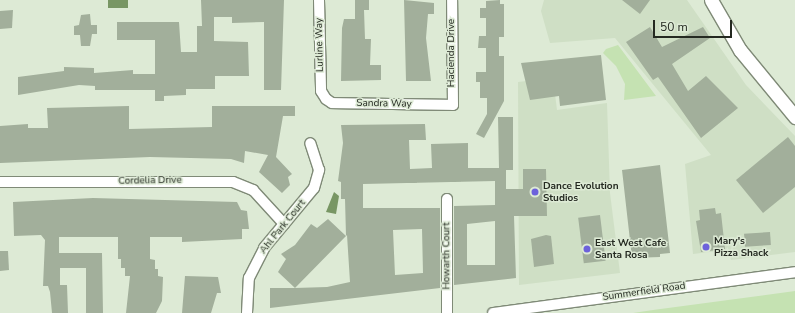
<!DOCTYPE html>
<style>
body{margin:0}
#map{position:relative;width:795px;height:313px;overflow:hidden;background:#ddead5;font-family:"Nunito Sans",sans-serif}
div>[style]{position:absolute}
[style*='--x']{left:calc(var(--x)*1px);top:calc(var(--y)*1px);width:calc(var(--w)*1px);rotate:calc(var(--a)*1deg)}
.built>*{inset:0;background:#cfdfc5}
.green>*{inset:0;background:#c5e2b2}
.water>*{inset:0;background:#789664;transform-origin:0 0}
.building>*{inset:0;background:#a2af9b;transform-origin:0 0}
.roads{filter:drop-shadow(1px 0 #7f8a77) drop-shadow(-1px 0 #7f8a77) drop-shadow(0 1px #7f8a77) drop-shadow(0 -1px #7f8a77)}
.minor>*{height:10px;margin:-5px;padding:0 5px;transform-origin:5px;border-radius:5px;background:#fff}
.major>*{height:13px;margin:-6.5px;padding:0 6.5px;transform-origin:6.5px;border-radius:6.5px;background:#fff}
.dots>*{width:11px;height:11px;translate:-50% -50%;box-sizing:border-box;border:2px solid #ddead5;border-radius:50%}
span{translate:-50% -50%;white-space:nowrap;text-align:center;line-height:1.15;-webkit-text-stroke:3px #ddead5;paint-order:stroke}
.street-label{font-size:10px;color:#242921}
.poi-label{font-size:10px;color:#242921;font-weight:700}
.left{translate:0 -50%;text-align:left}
.scale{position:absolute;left:653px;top:20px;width:79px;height:18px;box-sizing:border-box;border:2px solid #242921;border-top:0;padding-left:5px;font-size:12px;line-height:14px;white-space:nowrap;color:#242921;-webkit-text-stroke:3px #ddead5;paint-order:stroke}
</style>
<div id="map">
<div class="built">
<div style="clip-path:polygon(544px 0,687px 0,746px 85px,795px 136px,795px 252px,731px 260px,727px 250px,693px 254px,685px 164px,711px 155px,615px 38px,550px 43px,541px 11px)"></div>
<div style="clip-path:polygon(553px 78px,557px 110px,607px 103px,610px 193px,620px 273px,519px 285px,518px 82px)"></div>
</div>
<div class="green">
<div style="clip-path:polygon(618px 45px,656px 96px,624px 100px,625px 84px,616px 66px,603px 53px,606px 49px)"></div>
<div style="clip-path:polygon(795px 291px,795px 313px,633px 313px,653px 310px)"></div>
</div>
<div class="water">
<div style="left:108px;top:0;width:20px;height:8px"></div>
<div style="clip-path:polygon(334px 192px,339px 196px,336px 214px,326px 212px)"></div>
</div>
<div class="building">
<div style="clip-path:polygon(201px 0,284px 0,281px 90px,264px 90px,264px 22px,232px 23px,232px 17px,214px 17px,214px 41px,248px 42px,249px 76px,215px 76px,215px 89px,186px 89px,186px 95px,164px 96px,164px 101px,155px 101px,155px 90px,95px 90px,95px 86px,79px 85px,18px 95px,18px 77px,64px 71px,64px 67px,94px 68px,94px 73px,133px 70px,133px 74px,155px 74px,155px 40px,117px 40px,117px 22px,179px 22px,181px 52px,197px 52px,197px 26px,202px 26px)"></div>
<div style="clip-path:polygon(355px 0,369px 0,369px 10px,364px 10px,365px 39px,371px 39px,370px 65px,381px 65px,381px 80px,341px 81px,342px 28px,344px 19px,355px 19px)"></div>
<div style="clip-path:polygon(404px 0,434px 3px,434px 14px,428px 14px,426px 38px,431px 81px,406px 81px)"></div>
<div style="clip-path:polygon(500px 0,500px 4px,504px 4px,504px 37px,499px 37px,499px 56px,504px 56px,504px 101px,484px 138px,476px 134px,487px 114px,487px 98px,480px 98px,480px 82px,476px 82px,476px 72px,486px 72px,486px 48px,478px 48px,479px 36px,486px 36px,486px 18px,480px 18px,480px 8px,486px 8px,486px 1px)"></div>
<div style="clip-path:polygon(622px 0,650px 0,640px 14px)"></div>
<div style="clip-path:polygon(13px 10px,12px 28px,0 29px,0 11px)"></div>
<div style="clip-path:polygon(90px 14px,91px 25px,97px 25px,97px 34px,92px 34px,90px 46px,81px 46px,80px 35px,74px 35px,74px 26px,79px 25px,81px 15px)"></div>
<div style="clip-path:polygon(650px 27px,662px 47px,703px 27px,710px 38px,672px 64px,688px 91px,706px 76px,738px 108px,701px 138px,658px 77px,653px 80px,626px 42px)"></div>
<div style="clip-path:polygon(601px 55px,606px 100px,560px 106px,559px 96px,530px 100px,521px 63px)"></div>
<div style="clip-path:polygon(129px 106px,129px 129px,212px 127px,212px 106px,295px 106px,295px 116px,283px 116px,276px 157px,292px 174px,288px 177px,290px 185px,282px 193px,259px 172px,268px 155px,245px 151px,244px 163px,231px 159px,150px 157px,0 163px,0 126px,28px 124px,28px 128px,48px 128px,47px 108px)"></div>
<div style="clip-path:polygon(evenodd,498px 117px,513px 117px,513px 170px,506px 170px,506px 189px,523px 189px,523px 169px,546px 169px,547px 216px,514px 216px,516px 278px,454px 285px,454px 206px,495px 205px,495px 181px,363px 184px,363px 208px,440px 208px,440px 288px,270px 308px,270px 288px,295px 288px,278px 272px,286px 259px,281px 254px,295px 245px,311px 224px,317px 228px,328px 219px,346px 236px,345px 199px,341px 199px,341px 182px,338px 181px,343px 143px,341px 125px,425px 124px,426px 140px,409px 140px,410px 169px,432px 168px,431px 144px,468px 143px,468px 168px,499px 168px,498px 117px,495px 221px,495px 265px,467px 265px,467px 224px,495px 221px,498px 117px,422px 229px,423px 273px,395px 275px,393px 230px,422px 229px,498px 117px,347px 235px,350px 282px,327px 287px,295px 288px,347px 235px)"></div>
<div style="clip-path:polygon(788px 137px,795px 146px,795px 187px,763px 213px,736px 180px)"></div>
<div style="clip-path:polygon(660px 165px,670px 253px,660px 254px,660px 257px,632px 258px,622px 170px)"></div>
<div style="clip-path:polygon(93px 198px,237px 202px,241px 210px,247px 211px,249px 229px,242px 229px,242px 239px,182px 242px,182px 237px,150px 237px,150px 259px,155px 260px,155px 269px,158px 269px,158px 276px,163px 277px,162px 301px,156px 313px,126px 313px,130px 276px,125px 276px,125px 268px,121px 268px,121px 259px,118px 259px,118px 237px,59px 237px,59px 253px,102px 253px,103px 313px,86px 313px,86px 268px,60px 268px,60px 285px,67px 285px,68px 313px,52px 313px,50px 292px,48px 286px,43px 286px,45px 240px,41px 235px,14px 236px,13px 202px)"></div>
<div style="clip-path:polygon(715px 208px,716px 214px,721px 213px,725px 249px,701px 252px,696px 221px,700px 220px,699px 210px)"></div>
<div style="left:600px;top:215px;width:46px;height:22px;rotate:83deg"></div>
<div style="left:770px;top:232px;width:13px;height:26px;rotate:86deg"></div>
<div style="clip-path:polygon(546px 235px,551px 236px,554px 264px,534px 267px,531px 239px)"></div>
<div style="clip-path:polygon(0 251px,8px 251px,9px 270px,0 271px)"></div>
<div style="clip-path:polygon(185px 276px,218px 277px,221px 293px,217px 293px,211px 313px,182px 313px)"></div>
</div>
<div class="roads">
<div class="minor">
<div style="--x:319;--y:0;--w:91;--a:88.7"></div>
<div style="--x:321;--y:91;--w:9;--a:58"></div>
<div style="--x:326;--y:99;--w:7;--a:34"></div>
<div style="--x:332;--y:103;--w:121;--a:0.9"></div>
<div style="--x:453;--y:105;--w:105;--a:-90.5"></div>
<div style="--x:0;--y:182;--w:233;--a:0"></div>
<div style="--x:233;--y:182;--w:22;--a:22"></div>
<div style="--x:253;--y:190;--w:46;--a:47.6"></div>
<div style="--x:247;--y:313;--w:35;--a:-87"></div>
<div style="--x:249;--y:278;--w:34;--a:-63"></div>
<div style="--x:264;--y:248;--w:78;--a:-50.2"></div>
<div style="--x:314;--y:188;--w:19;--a:-74"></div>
<div style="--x:319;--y:170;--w:28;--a:-108"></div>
<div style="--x:447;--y:313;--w:114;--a:-90"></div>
<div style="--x:493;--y:313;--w:305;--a:-7.7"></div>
</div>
<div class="major">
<div style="--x:711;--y:0;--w:58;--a:59.9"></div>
<div style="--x:740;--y:50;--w:87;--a:50.6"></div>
</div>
</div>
<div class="dots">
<div style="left:535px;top:192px;background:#6d61db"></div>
<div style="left:706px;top:247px;background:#6d61db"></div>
<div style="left:587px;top:249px;background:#6d61db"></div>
</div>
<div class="street-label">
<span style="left:320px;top:45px;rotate:-91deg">Lurline Way</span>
<span style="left:452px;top:53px;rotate:-90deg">Hacienda Drive</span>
<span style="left:384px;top:104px;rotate:1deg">Sandra Way</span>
<span style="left:150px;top:181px;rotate:-1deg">Cordelia Drive</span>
<span style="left:283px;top:227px;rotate:-51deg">Ahl Park Court</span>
<span style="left:447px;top:256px;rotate:-90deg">Howarth Court</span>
<span style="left:644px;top:292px;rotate:-8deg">Summerfield Road</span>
</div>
<div class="poi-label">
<span class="left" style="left:543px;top:192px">Dance Evolution<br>Studios</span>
<span class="left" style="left:714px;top:247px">Mary's<br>Pizza Shack</span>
<span class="left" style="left:595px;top:249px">East West Cafe<br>Santa Rosa</span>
</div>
<div class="scale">50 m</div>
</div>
